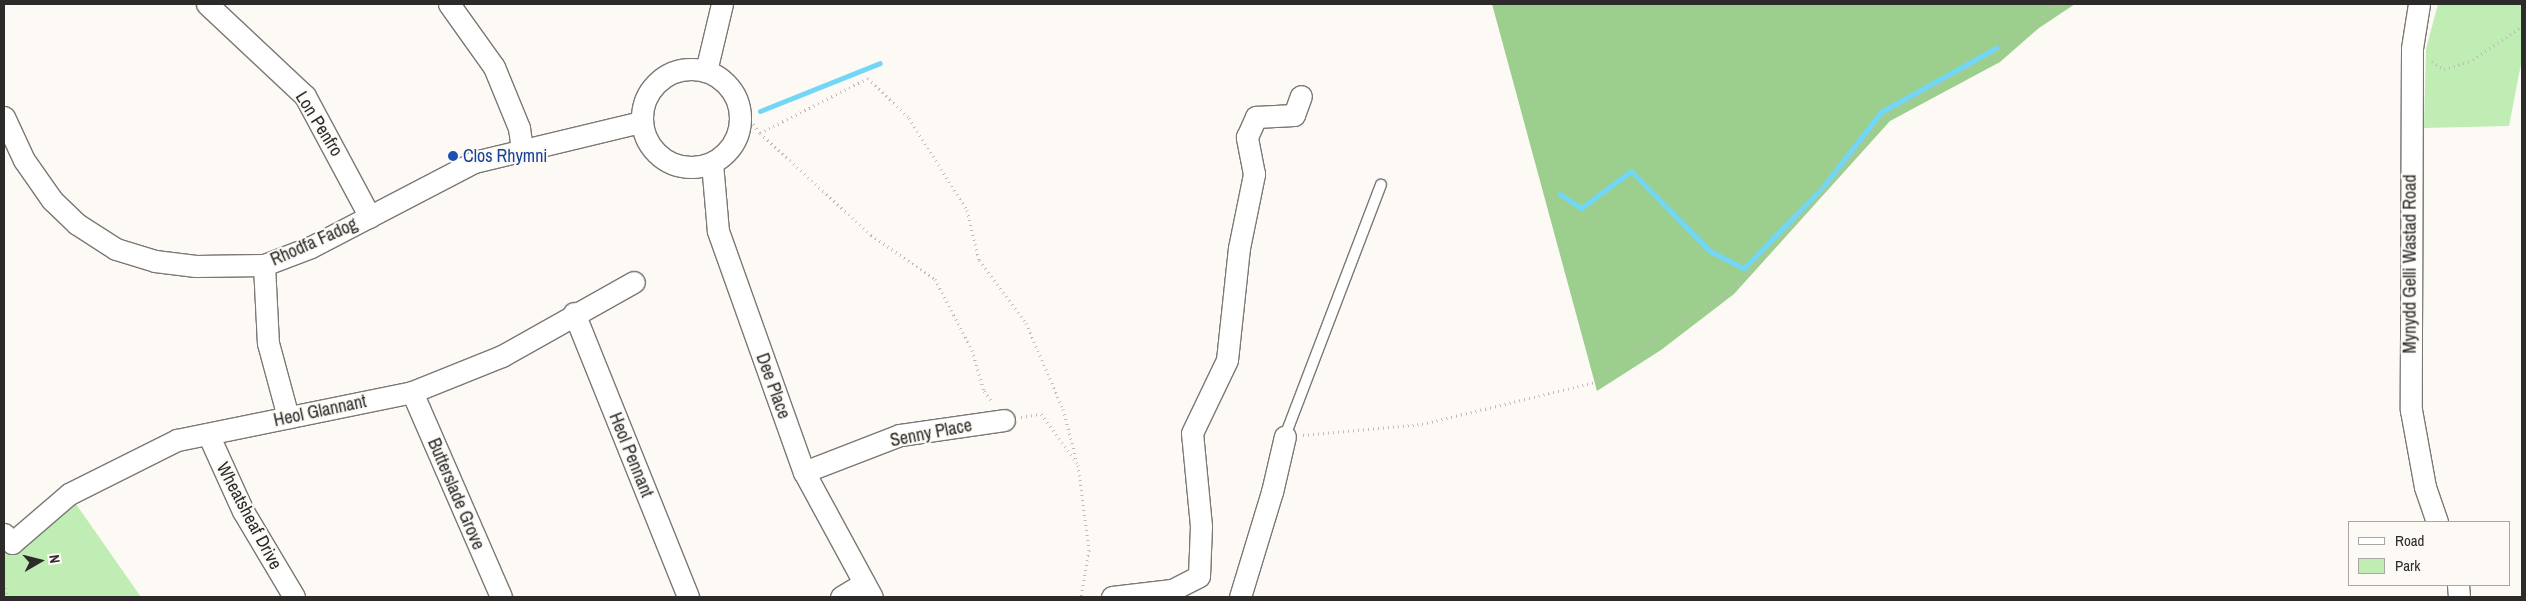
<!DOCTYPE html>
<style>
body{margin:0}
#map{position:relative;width:2526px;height:601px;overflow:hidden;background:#fdfaf6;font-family:"Archivo Narrow",sans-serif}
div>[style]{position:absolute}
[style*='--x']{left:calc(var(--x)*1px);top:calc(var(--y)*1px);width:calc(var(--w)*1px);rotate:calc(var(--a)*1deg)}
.green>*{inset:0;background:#c0edb3}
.forest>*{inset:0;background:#9ccf8d}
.stream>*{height:5px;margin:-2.5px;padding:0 2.5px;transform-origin:2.5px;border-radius:2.5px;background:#72d7f7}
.path>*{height:3px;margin-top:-1.5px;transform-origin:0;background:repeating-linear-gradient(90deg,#bebcb8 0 1px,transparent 0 5px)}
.roads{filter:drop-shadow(1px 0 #7b7875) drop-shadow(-1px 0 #7b7875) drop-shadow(0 1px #7b7875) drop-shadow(0 -1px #7b7875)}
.service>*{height:10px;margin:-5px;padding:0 5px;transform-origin:5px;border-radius:5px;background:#fff}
.minor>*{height:21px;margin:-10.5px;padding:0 10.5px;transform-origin:10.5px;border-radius:10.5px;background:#fff}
.minor>.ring{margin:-10.5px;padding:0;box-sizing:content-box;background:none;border:21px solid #fff;border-radius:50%}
.dots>*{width:14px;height:14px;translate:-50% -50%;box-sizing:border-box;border:2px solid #fdfaf6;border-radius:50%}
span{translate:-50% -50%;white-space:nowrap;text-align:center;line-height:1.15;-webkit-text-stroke:4px #fdfaf6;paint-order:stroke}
.street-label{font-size:18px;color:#2c2b29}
.transit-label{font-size:18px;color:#164399}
.left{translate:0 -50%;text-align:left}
.frame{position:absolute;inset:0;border:5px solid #2c2b29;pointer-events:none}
.legend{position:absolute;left:2348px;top:521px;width:162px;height:65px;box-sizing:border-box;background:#fdfaf6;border:1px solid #a9a7a4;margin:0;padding:6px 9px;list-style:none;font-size:15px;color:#2c2b29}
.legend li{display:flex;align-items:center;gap:10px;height:25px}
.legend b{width:25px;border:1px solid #a9a7a4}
.north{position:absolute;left:15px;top:536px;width:50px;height:50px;-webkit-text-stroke:4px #fdfaf6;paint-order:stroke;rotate:82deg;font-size:14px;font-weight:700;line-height:20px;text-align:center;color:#2c2b29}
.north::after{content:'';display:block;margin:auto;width:18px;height:22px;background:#2c2b29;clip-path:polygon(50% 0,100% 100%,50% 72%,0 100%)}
</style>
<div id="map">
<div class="green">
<div style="clip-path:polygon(2438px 4px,2522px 4px,2522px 59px,2509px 126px,2424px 128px,2426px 49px)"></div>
<div style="clip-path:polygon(69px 494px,141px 597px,4px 597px,4px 534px)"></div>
</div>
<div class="forest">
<div style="clip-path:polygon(1492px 4px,2075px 4px,2039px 28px,2000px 62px,1890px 121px,1734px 294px,1661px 350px,1597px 391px)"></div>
</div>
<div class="stream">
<div style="--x:760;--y:111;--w:129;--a:-21.8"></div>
<div style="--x:1560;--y:194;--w:25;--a:34"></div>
<div style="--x:1581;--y:208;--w:62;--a:-36.5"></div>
<div style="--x:1631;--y:171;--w:112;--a:45.4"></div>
<div style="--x:1710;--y:251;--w:38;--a:27"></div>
<div style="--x:1744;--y:268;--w:112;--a:-45.7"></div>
<div style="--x:1822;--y:188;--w:96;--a:-52.2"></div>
<div style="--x:1881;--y:112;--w:132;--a:-29.1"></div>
</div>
<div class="path">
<div style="--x:2432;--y:61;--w:14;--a:34"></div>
<div style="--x:2444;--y:69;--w:30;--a:-17"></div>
<div style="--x:2473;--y:60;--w:60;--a:-34.8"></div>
<div style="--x:738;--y:104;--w:36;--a:53"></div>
<div style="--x:760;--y:133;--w:151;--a:42.6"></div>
<div style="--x:871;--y:235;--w:78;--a:34.5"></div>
<div style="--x:935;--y:279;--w:80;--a:62.5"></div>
<div style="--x:972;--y:350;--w:43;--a:73.7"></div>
<div style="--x:984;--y:391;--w:14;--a:54"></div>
<div style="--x:760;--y:133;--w:121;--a:-27"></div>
<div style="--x:868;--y:78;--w:57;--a:44.3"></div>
<div style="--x:909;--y:118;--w:109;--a:57.8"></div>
<div style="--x:967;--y:210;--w:51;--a:76.5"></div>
<div style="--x:979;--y:260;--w:79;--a:53.3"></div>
<div style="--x:1026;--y:323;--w:94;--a:66.7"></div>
<div style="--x:1063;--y:409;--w:55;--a:75.2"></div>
<div style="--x:1021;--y:417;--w:20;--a:-9"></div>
<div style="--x:1041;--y:414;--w:63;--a:54"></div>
<div style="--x:1078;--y:465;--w:86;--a:82.6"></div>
<div style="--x:1089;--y:550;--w:48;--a:99.7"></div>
<div style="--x:1303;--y:435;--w:120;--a:-5.3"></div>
<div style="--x:1422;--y:424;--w:178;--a:-13.6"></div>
<div style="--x:1595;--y:382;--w:64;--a:-36.7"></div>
<div style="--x:1646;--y:344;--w:101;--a:-32.4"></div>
<div style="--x:1731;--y:290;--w:138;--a:-47.1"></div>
<div style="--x:1825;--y:189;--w:93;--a:-50.7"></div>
<div style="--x:1884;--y:117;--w:133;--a:-30.2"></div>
<div style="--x:1999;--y:50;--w:77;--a:-36.6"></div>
<div style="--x:4;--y:583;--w:15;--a:74"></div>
</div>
<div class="roads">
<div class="service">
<div style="--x:1285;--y:436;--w:269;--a:-69.1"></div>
</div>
<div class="minor">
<div style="--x:207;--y:4;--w:134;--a:43.2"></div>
<div style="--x:305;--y:96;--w:137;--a:61.8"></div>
<div style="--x:449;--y:4;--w:77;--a:54.5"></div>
<div style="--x:494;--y:67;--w:66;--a:67.7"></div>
<div style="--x:519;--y:128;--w:21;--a:82"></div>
<div style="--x:2419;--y:4;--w:45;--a:99"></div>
<div style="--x:2412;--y:48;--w:362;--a:90.2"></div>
<div style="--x:2411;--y:410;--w:78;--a:79.7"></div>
<div style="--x:2425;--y:487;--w:37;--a:71"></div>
<div class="ring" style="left:642px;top:69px;width:77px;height:77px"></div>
<div style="--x:706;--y:71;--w:69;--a:-76.6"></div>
<div style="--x:4;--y:117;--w:47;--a:65.1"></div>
<div style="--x:24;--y:160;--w:49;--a:55"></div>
<div style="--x:52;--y:200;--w:35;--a:44"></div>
<div style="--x:77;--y:224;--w:46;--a:32.7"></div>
<div style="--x:116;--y:249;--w:41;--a:17.1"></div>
<div style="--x:155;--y:261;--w:41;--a:7"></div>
<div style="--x:196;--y:266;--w:68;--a:-0.8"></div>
<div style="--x:264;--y:265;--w:50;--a:-21"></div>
<div style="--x:311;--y:247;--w:184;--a:-27.5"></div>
<div style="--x:474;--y:162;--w:172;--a:-13.5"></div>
<div style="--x:712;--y:163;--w:68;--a:85"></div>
<div style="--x:718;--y:231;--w:256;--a:70.4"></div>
<div style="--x:804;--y:472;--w:142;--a:61.5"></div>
<div style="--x:264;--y:265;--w:78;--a:87.1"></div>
<div style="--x:268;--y:343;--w:77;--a:74.9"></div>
<div style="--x:574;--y:313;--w:306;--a:68.1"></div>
<div style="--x:412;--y:392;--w:223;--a:66.5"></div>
<div style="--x:208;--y:434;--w:85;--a:65.6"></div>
<div style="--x:243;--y:511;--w:100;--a:59.3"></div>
<div style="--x:804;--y:472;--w:103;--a:-21.1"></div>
<div style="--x:900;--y:435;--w:105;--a:-8.2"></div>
<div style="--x:4;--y:534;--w:12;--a:48"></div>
<div style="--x:12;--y:543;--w:75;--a:-40.7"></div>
<div style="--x:69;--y:494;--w:121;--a:-26.6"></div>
<div style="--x:177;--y:440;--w:240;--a:-11.5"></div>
<div style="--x:412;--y:392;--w:97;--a:-21.8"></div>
<div style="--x:502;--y:356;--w:151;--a:-29.3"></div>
<div style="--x:2458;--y:585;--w:12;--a:85"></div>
<div style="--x:841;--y:597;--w:27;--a:-31"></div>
<div style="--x:1112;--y:597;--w:60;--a:-6.7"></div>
<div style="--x:1172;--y:590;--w:30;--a:-27"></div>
<div style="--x:1199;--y:576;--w:50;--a:-87.7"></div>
<div style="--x:1201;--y:526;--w:93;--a:-95.5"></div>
<div style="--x:1192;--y:433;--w:81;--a:-64.4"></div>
<div style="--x:1227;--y:360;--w:113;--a:-83.9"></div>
<div style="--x:1239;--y:248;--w:76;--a:-78.5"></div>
<div style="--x:1254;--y:174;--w:38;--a:-101"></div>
<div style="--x:1247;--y:137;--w:22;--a:-66"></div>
<div style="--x:1256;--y:117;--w:38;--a:-3"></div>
<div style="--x:1294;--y:115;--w:20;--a:-70"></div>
<div style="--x:1240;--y:597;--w:110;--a:-73.1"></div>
<div style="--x:1272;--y:492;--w:57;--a:-76.9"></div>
</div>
</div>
<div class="dots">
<div style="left:453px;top:156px;background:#1a4fb4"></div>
</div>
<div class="street-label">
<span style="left:319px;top:124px;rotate:58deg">Lon Penfro</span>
<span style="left:314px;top:242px;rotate:-24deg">Rhodfa Fadog</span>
<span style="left:2410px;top:264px;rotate:-90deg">Mynydd Gelli Wastad Road</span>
<span style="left:773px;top:386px;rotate:70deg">Dee Place</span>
<span style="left:320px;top:411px;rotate:-12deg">Heol Glannant</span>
<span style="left:931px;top:433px;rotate:-11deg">Senny Place</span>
<span style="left:631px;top:455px;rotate:68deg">Heol Pennant</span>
<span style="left:456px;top:494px;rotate:67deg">Butterslade Grove</span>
<span style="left:249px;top:516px;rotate:62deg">Wheatsheaf Drive</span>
</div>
<div class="transit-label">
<span class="left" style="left:463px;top:156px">Clos Rhymni</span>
</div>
<div class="frame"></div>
<ul class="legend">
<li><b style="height:6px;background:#fff"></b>Road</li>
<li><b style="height:14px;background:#c0edb3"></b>Park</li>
</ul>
<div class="north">N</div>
</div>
